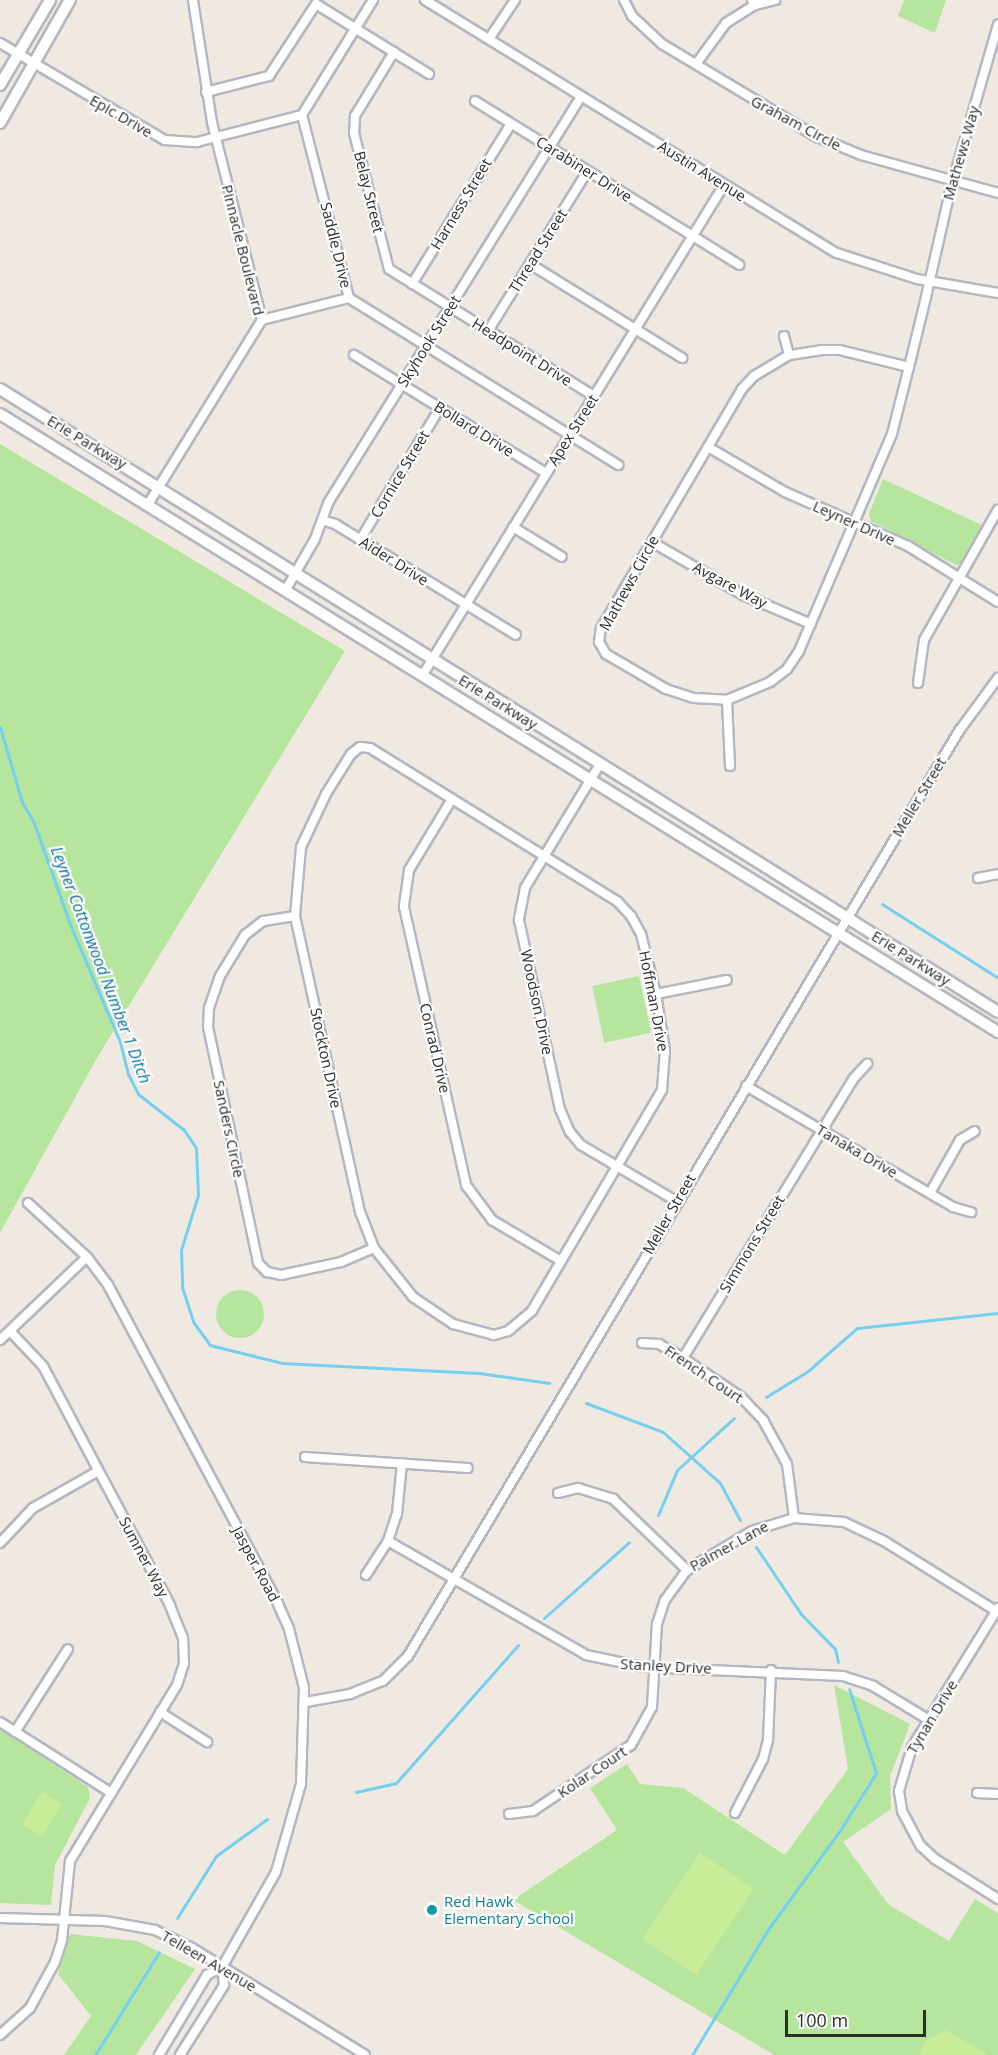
<!DOCTYPE html>
<style>
body{margin:0}
#map{position:relative;width:998px;height:2055px;overflow:hidden;background:#efe9e1;font-family:"Open Sans",sans-serif}
div>[style]{position:absolute}
[style*='--x']{left:calc(var(--x)*1px);top:calc(var(--y)*1px);width:calc(var(--w)*1px);rotate:calc(var(--a)*1deg)}
.green>*{inset:0;background:#b6e59e;transform-origin:0 0}
.round{border-radius:50%}
.pitch>*{inset:0;background:#c9ec9a;transform-origin:0 0}
.stream>*{height:3px;margin:-1.5px;padding:0 1.5px;transform-origin:1.5px;border-radius:1.5px;background:#75cff0}
.roads{filter:drop-shadow(2px 0 #b4b7c1) drop-shadow(-2px 0 #b4b7c1) drop-shadow(0 2px #b4b7c1) drop-shadow(0 -2px #b4b7c1)}
.minor>*{height:8px;margin:-4px;padding:0 4px;transform-origin:4px;border-radius:4px;background:#fff}
.secondary>*{height:10px;margin:-5px;padding:0 5px;transform-origin:5px;border-radius:5px;background:#fff}
.dots>*{width:16px;height:16px;translate:-50% -50%;box-sizing:border-box;border:3px solid #fff;border-radius:50%}
span{translate:-50% -50%;white-space:nowrap;text-align:center;line-height:1.15;-webkit-text-stroke:4.5px #fff;paint-order:stroke}
.street-label{font-size:15px;color:#2e2e2e}
.culture-label{font-size:15px;color:#0d838f}
.left{translate:0 -50%;text-align:left}
.water-label{font-size:16px;color:#0d6fa3;font-style:italic}
.scale{position:absolute;left:785px;top:2010px;width:141px;height:27px;box-sizing:border-box;border:3px solid #2e2e2e;border-top:0;padding-left:8px;font-size:18px;line-height:21px;white-space:nowrap;color:#2e2e2e;-webkit-text-stroke:4px #fff;paint-order:stroke}
</style>
<div id="map">
<div class="green">
<div style="clip-path:polygon(904px 0,946px 0,935px 33px,898px 16px)"></div>
<div style="clip-path:polygon(0 444px,345px 651px,97px 1058px,0 1233px)"></div>
<div style="clip-path:polygon(883px 479px,984px 526px,964px 562px,956px 565px,871px 521px,869px 514px)"></div>
<div style="left:639px;top:976px;width:58px;height:48px;rotate:78deg"></div>
<div class="round" style="left:216px;top:1290px;width:48px;height:48px"></div>
<div style="clip-path:polygon(834px 1685px,910px 1724px,890px 1776px,891px 1809px,843px 1842px,888px 1904px,949px 1941px,975px 1899px,998px 1913px,998px 2055px,774px 2055px,513px 1900px,617px 1830px,590px 1788px,627px 1764px,640px 1784px,683px 1788px,785px 1855px,848px 1769px)"></div>
<div style="clip-path:polygon(0 1729px,88px 1787px,90px 1798px,55px 1865px,51px 1905px,0 1903px)"></div>
<div style="clip-path:polygon(70px 1934px,137px 1941px,195px 1969px,136px 2055px,64px 2055px,91px 2016px,58px 1974px)"></div>
</div>
<div class="pitch">
<div style="left:42px;top:1792px;width:23px;height:38px;rotate:31deg"></div>
<div style="left:700px;top:1853px;width:65px;height:103px;rotate:34deg"></div>
<div style="clip-path:polygon(946px 2030px,985px 2053px,986px 2055px,920px 2055px,925px 2041px)"></div>
</div>
<div class="stream">
<div style="--x:0;--y:727;--w:78;--a:73.7"></div>
<div style="--x:22;--y:802;--w:24;--a:60"></div>
<div style="--x:34;--y:823;--w:110;--a:70.4"></div>
<div style="--x:71;--y:927;--w:125;--a:66.9"></div>
<div style="--x:120;--y:1042;--w:33;--a:76"></div>
<div style="--x:128;--y:1074;--w:22;--a:63"></div>
<div style="--x:138;--y:1094;--w:58;--a:38"></div>
<div style="--x:184;--y:1130;--w:22;--a:56"></div>
<div style="--x:196;--y:1148;--w:47;--a:87.6"></div>
<div style="--x:198;--y:1195;--w:58;--a:107.2"></div>
<div style="--x:181;--y:1250;--w:37;--a:88"></div>
<div style="--x:182;--y:1287;--w:38;--a:72"></div>
<div style="--x:194;--y:1323;--w:27;--a:54"></div>
<div style="--x:210;--y:1345;--w:74;--a:14"></div>
<div style="--x:282;--y:1363;--w:197;--a:2.9"></div>
<div style="--x:479;--y:1373;--w:71;--a:8.1"></div>
<div style="--x:882;--y:904;--w:138;--a:32.5"></div>
<div style="--x:766;--y:1397;--w:49;--a:-31.8"></div>
<div style="--x:808;--y:1371;--w:65;--a:-41.3"></div>
<div style="--x:857;--y:1328;--w:142;--a:-6.1"></div>
<div style="--x:586;--y:1403;--w:82;--a:20.6"></div>
<div style="--x:663;--y:1432;--w:76;--a:41.8"></div>
<div style="--x:720;--y:1483;--w:42;--a:61.6"></div>
<div style="--x:658;--y:1515;--w:49;--a:-67.1"></div>
<div style="--x:677;--y:1470;--w:77;--a:-42.4"></div>
<div style="--x:756;--y:1547;--w:81;--a:56.1"></div>
<div style="--x:801;--y:1614;--w:49;--a:45.8"></div>
<div style="--x:835;--y:1649;--w:13;--a:77"></div>
<div style="--x:544;--y:1618;--w:114;--a:-41.8"></div>
<div style="--x:356;--y:1792;--w:41;--a:-12.7"></div>
<div style="--x:396;--y:1783;--w:184;--a:-48.5"></div>
<div style="--x:177;--y:1918;--w:73;--a:-57.8"></div>
<div style="--x:216;--y:1856;--w:63;--a:-36"></div>
<div style="--x:95;--y:2055;--w:121;--a:-58.1"></div>
<div style="--x:692;--y:2055;--w:149;--a:-58.8"></div>
<div style="--x:769;--y:1928;--w:122;--a:-54"></div>
<div style="--x:841;--y:1829;--w:66;--a:-58"></div>
<div style="--x:876;--y:1773;--w:88;--a:-107.8"></div>
</div>
<div class="roads">
<div class="minor">
<div style="--x:425;--y:0;--w:483;--a:31.6"></div>
<div style="--x:837;--y:253;--w:84;--a:18"></div>
<div style="--x:917;--y:279;--w:82;--a:9.8"></div>
<div style="--x:624;--y:0;--w:18;--a:63"></div>
<div style="--x:632;--y:16;--w:41;--a:43"></div>
<div style="--x:662;--y:44;--w:181;--a:31"></div>
<div style="--x:817;--y:137;--w:48;--a:22.2"></div>
<div style="--x:861;--y:155;--w:142;--a:15.5"></div>
<div style="--x:755;--y:5;--w:21;--a:-14"></div>
<div style="--x:489;--y:39;--w:47;--a:-56.3"></div>
<div style="--x:0;--y:43;--w:191;--a:30.5"></div>
<div style="--x:165;--y:140;--w:32;--a:4"></div>
<div style="--x:197;--y:142;--w:108;--a:-14.4"></div>
<div style="--x:394;--y:52;--w:75;--a:121.4"></div>
<div style="--x:355;--y:116;--w:17;--a:93"></div>
<div style="--x:354;--y:133;--w:140;--a:75.6"></div>
<div style="--x:389;--y:269;--w:241;--a:31.8"></div>
<div style="--x:696;--y:64;--w:51;--a:-53.8"></div>
<div style="--x:726;--y:23;--w:34;--a:-32"></div>
<div style="--x:755;--y:5;--w:6;--a:-121"></div>
<div style="--x:206;--y:92;--w:65;--a:-14.3"></div>
<div style="--x:269;--y:76;--w:86;--a:-56.9"></div>
<div style="--x:316;--y:4;--w:133;--a:31.8"></div>
<div style="--x:475;--y:101;--w:311;--a:31.8"></div>
<div style="--x:302;--y:115;--w:189;--a:75.6"></div>
<div style="--x:349;--y:298;--w:317;--a:31.8"></div>
<div style="--x:302;--y:115;--w:135;--a:-58.3"></div>
<div style="--x:530;--y:264;--w:179;--a:31.7"></div>
<div style="--x:412;--y:284;--w:188;--a:-58.3"></div>
<div style="--x:262;--y:320;--w:90;--a:-14.2"></div>
<div style="--x:488;--y:331;--w:187;--a:-58.1"></div>
<div style="--x:784;--y:336;--w:20;--a:75"></div>
<div style="--x:354;--y:355;--w:225;--a:31.6"></div>
<div style="--x:909;--y:367;--w:72;--a:-166.3"></div>
<div style="--x:839;--y:350;--w:17;--a:180"></div>
<div style="--x:822;--y:350;--w:33;--a:171"></div>
<div style="--x:789;--y:355;--w:41;--a:149"></div>
<div style="--x:754;--y:376;--w:18;--a:133"></div>
<div style="--x:742;--y:389;--w:277;--a:120.5"></div>
<div style="--x:601;--y:628;--w:14;--a:98"></div>
<div style="--x:599;--y:642;--w:14;--a:60"></div>
<div style="--x:606;--y:654;--w:69;--a:30.3"></div>
<div style="--x:666;--y:689;--w:29;--a:18"></div>
<div style="--x:694;--y:698;--w:33;--a:3"></div>
<div style="--x:727;--y:700;--w:47;--a:-22.7"></div>
<div style="--x:770;--y:682;--w:21;--a:-37"></div>
<div style="--x:787;--y:669;--w:22;--a:-56"></div>
<div style="--x:799;--y:651;--w:236;--a:-66.8"></div>
<div style="--x:892;--y:434;--w:69;--a:-75.8"></div>
<div style="--x:909;--y:367;--w:72;--a:-76.3"></div>
<div style="--x:926;--y:297;--w:109;--a:-77.2"></div>
<div style="--x:950;--y:191;--w:173;--a:-73.9"></div>
<div style="--x:708;--y:447;--w:89;--a:30.3"></div>
<div style="--x:785;--y:492;--w:134;--a:23.7"></div>
<div style="--x:908;--y:546;--w:106;--a:31.9"></div>
<div style="--x:147;--y:506;--w:219;--a:-58.3"></div>
<div style="--x:262;--y:320;--w:204;--a:-104.2"></div>
<div style="--x:212;--y:122;--w:123;--a:-98.9"></div>
<div style="--x:322;--y:520;--w:14;--a:17"></div>
<div style="--x:335;--y:524;--w:212;--a:31.5"></div>
<div style="--x:513;--y:527;--w:57;--a:31.5"></div>
<div style="--x:360;--y:540;--w:154;--a:-58.8"></div>
<div style="--x:652;--y:542;--w:105;--a:30.2"></div>
<div style="--x:743;--y:595;--w:74;--a:23.1"></div>
<div style="--x:285;--y:591;--w:60;--a:-60"></div>
<div style="--x:315;--y:539;--w:38;--a:-70"></div>
<div style="--x:328;--y:503;--w:479;--a:-58.1"></div>
<div style="--x:422;--y:676;--w:576;--a:-58.41"></div>
<div style="--x:918;--y:683;--w:43;--a:-82.1"></div>
<div style="--x:924;--y:640;--w:150;--a:-60.4"></div>
<div style="--x:727;--y:700;--w:66;--a:87.4"></div>
<div style="--x:360;--y:747;--w:10;--a:6"></div>
<div style="--x:370;--y:748;--w:291;--a:31.8"></div>
<div style="--x:617;--y:901;--w:21;--a:47"></div>
<div style="--x:631;--y:916;--w:21;--a:61"></div>
<div style="--x:641;--y:934;--w:62;--a:76"></div>
<div style="--x:656;--y:994;--w:57;--a:80.9"></div>
<div style="--x:665;--y:1050;--w:40;--a:94.3"></div>
<div style="--x:662;--y:1090;--w:256;--a:120.5"></div>
<div style="--x:532;--y:1311;--w:31;--a:140"></div>
<div style="--x:508;--y:1331;--w:15;--a:164"></div>
<div style="--x:494;--y:1335;--w:42;--a:-165"></div>
<div style="--x:453;--y:1324;--w:48;--a:-146"></div>
<div style="--x:413;--y:1297;--w:63;--a:-128.5"></div>
<div style="--x:374;--y:1248;--w:39;--a:-111"></div>
<div style="--x:360;--y:1212;--w:303;--a:-102.4"></div>
<div style="--x:295;--y:916;--w:69;--a:-85"></div>
<div style="--x:301;--y:847;--w:59;--a:-64.7"></div>
<div style="--x:326;--y:794;--w:47;--a:-58"></div>
<div style="--x:351;--y:754;--w:11;--a:-38"></div>
<div style="--x:600;--y:764;--w:145;--a:121.2"></div>
<div style="--x:525;--y:888;--w:33;--a:101"></div>
<div style="--x:519;--y:920;--w:193;--a:77.8"></div>
<div style="--x:560;--y:1109;--w:25;--a:67"></div>
<div style="--x:570;--y:1132;--w:17;--a:50"></div>
<div style="--x:581;--y:1145;--w:110;--a:30.5"></div>
<div style="--x:452;--y:799;--w:83;--a:121.2"></div>
<div style="--x:409;--y:870;--w:37;--a:98"></div>
<div style="--x:404;--y:907;--w:285;--a:77.4"></div>
<div style="--x:466;--y:1185;--w:44;--a:53.4"></div>
<div style="--x:492;--y:1220;--w:80;--a:30.7"></div>
<div style="--x:978;--y:878;--w:20;--a:-11"></div>
<div style="--x:295;--y:916;--w:32;--a:171"></div>
<div style="--x:263;--y:921;--w:23;--a:142"></div>
<div style="--x:245;--y:935;--w:48;--a:121.4"></div>
<div style="--x:220;--y:976;--w:34;--a:109"></div>
<div style="--x:209;--y:1008;--w:19;--a:93"></div>
<div style="--x:208;--y:1027;--w:241;--a:78"></div>
<div style="--x:258;--y:1263;--w:13;--a:45"></div>
<div style="--x:267;--y:1272;--w:14;--a:12"></div>
<div style="--x:281;--y:1275;--w:61;--a:-12.2"></div>
<div style="--x:341;--y:1262;--w:36;--a:-23"></div>
<div style="--x:656;--y:994;--w:72;--a:-11.2"></div>
<div style="--x:746;--y:1086;--w:240;--a:30.3"></div>
<div style="--x:953;--y:1207;--w:19;--a:16"></div>
<div style="--x:930;--y:1193;--w:61;--a:-60.5"></div>
<div style="--x:960;--y:1140;--w:17;--a:-31"></div>
<div style="--x:28;--y:1203;--w:80;--a:42.5"></div>
<div style="--x:87;--y:1257;--w:35;--a:53"></div>
<div style="--x:108;--y:1285;--w:361;--a:61.9"></div>
<div style="--x:278;--y:1604;--w:27;--a:66"></div>
<div style="--x:289;--y:1629;--w:61;--a:75.7"></div>
<div style="--x:304;--y:1688;--w:96;--a:91.8"></div>
<div style="--x:301;--y:1784;--w:91;--a:105.9"></div>
<div style="--x:276;--y:1872;--w:109;--a:119.6"></div>
<div style="--x:222;--y:1967;--w:17;--a:152"></div>
<div style="--x:207;--y:1975;--w:93;--a:121"></div>
<div style="--x:0;--y:1340;--w:120;--a:-43.7"></div>
<div style="--x:642;--y:1343;--w:17;--a:3"></div>
<div style="--x:659;--y:1344;--w:28;--a:30"></div>
<div style="--x:683;--y:1358;--w:70;--a:33.9"></div>
<div style="--x:741;--y:1397;--w:32;--a:46"></div>
<div style="--x:763;--y:1420;--w:50;--a:61.4"></div>
<div style="--x:787;--y:1464;--w:54;--a:82.6"></div>
<div style="--x:683;--y:1358;--w:327;--a:-58.6"></div>
<div style="--x:853;--y:1079;--w:21;--a:-47"></div>
<div style="--x:305;--y:1457;--w:163;--a:3.9"></div>
<div style="--x:558;--y:1493;--w:21;--a:-14"></div>
<div style="--x:578;--y:1488;--w:37;--a:17"></div>
<div style="--x:613;--y:1499;--w:103;--a:43.8"></div>
<div style="--x:388;--y:1541;--w:228;--a:29.9"></div>
<div style="--x:586;--y:1655;--w:58;--a:11.9"></div>
<div style="--x:643;--y:1667;--w:200;--a:2.6"></div>
<div style="--x:843;--y:1676;--w:32;--a:18"></div>
<div style="--x:873;--y:1686;--w:66;--a:31.3"></div>
<div style="--x:0;--y:1543;--w:48;--a:-46.7"></div>
<div style="--x:33;--y:1508;--w:75;--a:-29.6"></div>
<div style="--x:366;--y:1575;--w:40;--a:-57.1"></div>
<div style="--x:388;--y:1541;--w:28;--a:-72"></div>
<div style="--x:397;--y:1514;--w:51;--a:-84.4"></div>
<div style="--x:998;--y:1608;--w:163;--a:121.7"></div>
<div style="--x:912;--y:1747;--w:46;--a:106.5"></div>
<div style="--x:899;--y:1791;--w:20;--a:81"></div>
<div style="--x:902;--y:1811;--w:40;--a:62"></div>
<div style="--x:921;--y:1846;--w:19;--a:43"></div>
<div style="--x:935;--y:1859;--w:75;--a:32.4"></div>
<div style="--x:306;--y:1702;--w:45;--a:-10.3"></div>
<div style="--x:350;--y:1694;--w:35;--a:-22"></div>
<div style="--x:383;--y:1681;--w:35;--a:-45"></div>
<div style="--x:408;--y:1656;--w:1077;--a:-59.22"></div>
<div style="--x:959;--y:731;--w:66;--a:-53.7"></div>
<div style="--x:160;--y:1712;--w:56;--a:32.6"></div>
<div style="--x:0;--y:1722;--w:130;--a:32.5"></div>
<div style="--x:15;--y:1732;--w:98;--a:-57.4"></div>
<div style="--x:977;--y:1793;--w:21;--a:3"></div>
<div style="--x:735;--y:1813;--w:61;--a:-62.6"></div>
<div style="--x:763;--y:1759;--w:20;--a:-75"></div>
<div style="--x:768;--y:1740;--w:70;--a:-87.5"></div>
<div style="--x:509;--y:1814;--w:24;--a:-7"></div>
<div style="--x:533;--y:1811;--w:118;--a:-34"></div>
<div style="--x:631;--y:1745;--w:43;--a:-61.1"></div>
<div style="--x:652;--y:1707;--w:83;--a:-86.6"></div>
<div style="--x:657;--y:1624;--w:25;--a:-72"></div>
<div style="--x:665;--y:1600;--w:37;--a:-54"></div>
<div style="--x:687;--y:1570;--w:76;--a:-31"></div>
<div style="--x:752;--y:1531;--w:44;--a:-17.2"></div>
<div style="--x:794;--y:1518;--w:50;--a:4.6"></div>
<div style="--x:844;--y:1522;--w:44;--a:25.4"></div>
<div style="--x:884;--y:1541;--w:132;--a:32"></div>
<div style="--x:0;--y:1918;--w:105;--a:1.6"></div>
<div style="--x:105;--y:1921;--w:51;--a:10.2"></div>
<div style="--x:155;--y:1930;--w:41;--a:25.9"></div>
<div style="--x:192;--y:1948;--w:203;--a:31.7"></div>
<div style="--x:0;--y:2035;--w:40;--a:-42"></div>
<div style="--x:30;--y:2008;--w:52;--a:-61.5"></div>
<div style="--x:55;--y:1962;--w:23;--a:-72"></div>
<div style="--x:62;--y:1940;--w:79;--a:-84.2"></div>
<div style="--x:70;--y:1861;--w:206;--a:-58.7"></div>
<div style="--x:177;--y:1685;--w:22;--a:-72"></div>
<div style="--x:184;--y:1664;--w:26;--a:-92"></div>
<div style="--x:183;--y:1638;--w:35;--a:-112"></div>
<div style="--x:170;--y:1605;--w:271;--a:-118"></div>
<div style="--x:43;--y:1366;--w:48;--a:-133.3"></div>
<div style="--x:180;--y:2055;--w:83;--a:-57.8"></div>
<div style="--x:224;--y:1985;--w:18;--a:-96"></div>
</div>
<div class="secondary">
<div style="--x:0;--y:85;--w:99;--a:-59.5"></div>
<div style="--x:0;--y:123;--w:142;--a:-60.4"></div>
<div style="--x:0;--y:389;--w:1176;--a:31.97"></div>
<div style="--x:0;--y:414;--w:1174;--a:31.77"></div>
</div>
</div>
<div class="dots">
<div style="left:432px;top:1910px;background:#0f9aa8"></div>
</div>
<div class="street-label">
<span style="left:121px;top:116px;rotate:30deg">Epic Drive</span>
<span style="left:796px;top:123px;rotate:28deg">Graham Circle</span>
<span style="left:961px;top:153px;rotate:-74deg">Mathews Way</span>
<span style="left:584px;top:169px;rotate:32deg">Carabiner Drive</span>
<span style="left:702px;top:171px;rotate:32deg">Austin Avenue</span>
<span style="left:369px;top:192px;rotate:76deg">Belay Street</span>
<span style="left:461px;top:204px;rotate:-59deg">Harness Street</span>
<span style="left:336px;top:245px;rotate:76deg">Saddle Drive</span>
<span style="left:243px;top:250px;rotate:76deg">Pinnacle Boulevard</span>
<span style="left:538px;top:251px;rotate:-58deg">Thread Street</span>
<span style="left:429px;top:341px;rotate:-58deg">Skyhook Street</span>
<span style="left:522px;top:352px;rotate:32deg">Headpoint Drive</span>
<span style="left:474px;top:429px;rotate:32deg">Bollard Drive</span>
<span style="left:573px;top:430px;rotate:-58deg">Apex Street</span>
<span style="left:87px;top:442px;rotate:31deg">Erie Parkway</span>
<span style="left:400px;top:474px;rotate:-59deg">Cornice Street</span>
<span style="left:854px;top:523px;rotate:24deg">Leyner Drive</span>
<span style="left:394px;top:561px;rotate:32deg">Aider Drive</span>
<span style="left:629px;top:583px;rotate:-61deg">Mathews Circle</span>
<span style="left:730px;top:585px;rotate:28deg">Avgare Way</span>
<span style="left:498px;top:702px;rotate:32deg">Erie Parkway</span>
<span style="left:919px;top:797px;rotate:-59deg">Meller Street</span>
<span style="left:911px;top:958px;rotate:32deg">Erie Parkway</span>
<span style="left:654px;top:1001px;rotate:79deg">Hoffman Drive</span>
<span style="left:537px;top:1002px;rotate:78deg">Woodson Drive</span>
<span style="left:435px;top:1048px;rotate:77deg">Conrad Drive</span>
<span style="left:326px;top:1058px;rotate:78deg">Stockton Drive</span>
<span style="left:229px;top:1129px;rotate:78deg">Sanders Circle</span>
<span style="left:857px;top:1151px;rotate:30deg">Tanaka Drive</span>
<span style="left:669px;top:1214px;rotate:-60deg">Meller Street</span>
<span style="left:752px;top:1244px;rotate:-59deg">Simmons Street</span>
<span style="left:704px;top:1374px;rotate:34deg">French Court</span>
<span style="left:729px;top:1546px;rotate:-29deg">Palmer Lane</span>
<span style="left:144px;top:1557px;rotate:62deg">Sumner Way</span>
<span style="left:256px;top:1564px;rotate:62deg">Jasper Road</span>
<span style="left:666px;top:1666px;rotate:3deg">Stanley Drive</span>
<span style="left:932px;top:1717px;rotate:-59deg">Tynan Drive</span>
<span style="left:592px;top:1772px;rotate:-34deg">Kolar Court</span>
<span style="left:209px;top:1961px;rotate:30deg">Telleen Avenue</span>
</div>
<div class="culture-label">
<span class="left" style="left:444px;top:1910px">Red Hawk<br>Elementary School</span>
</div>
<div class="water-label">
<span style="left:101px;top:965px;rotate:69deg">Leyner Cottonwood Number 1 Ditch</span>
</div>
<div class="scale">100 m</div>
</div>
